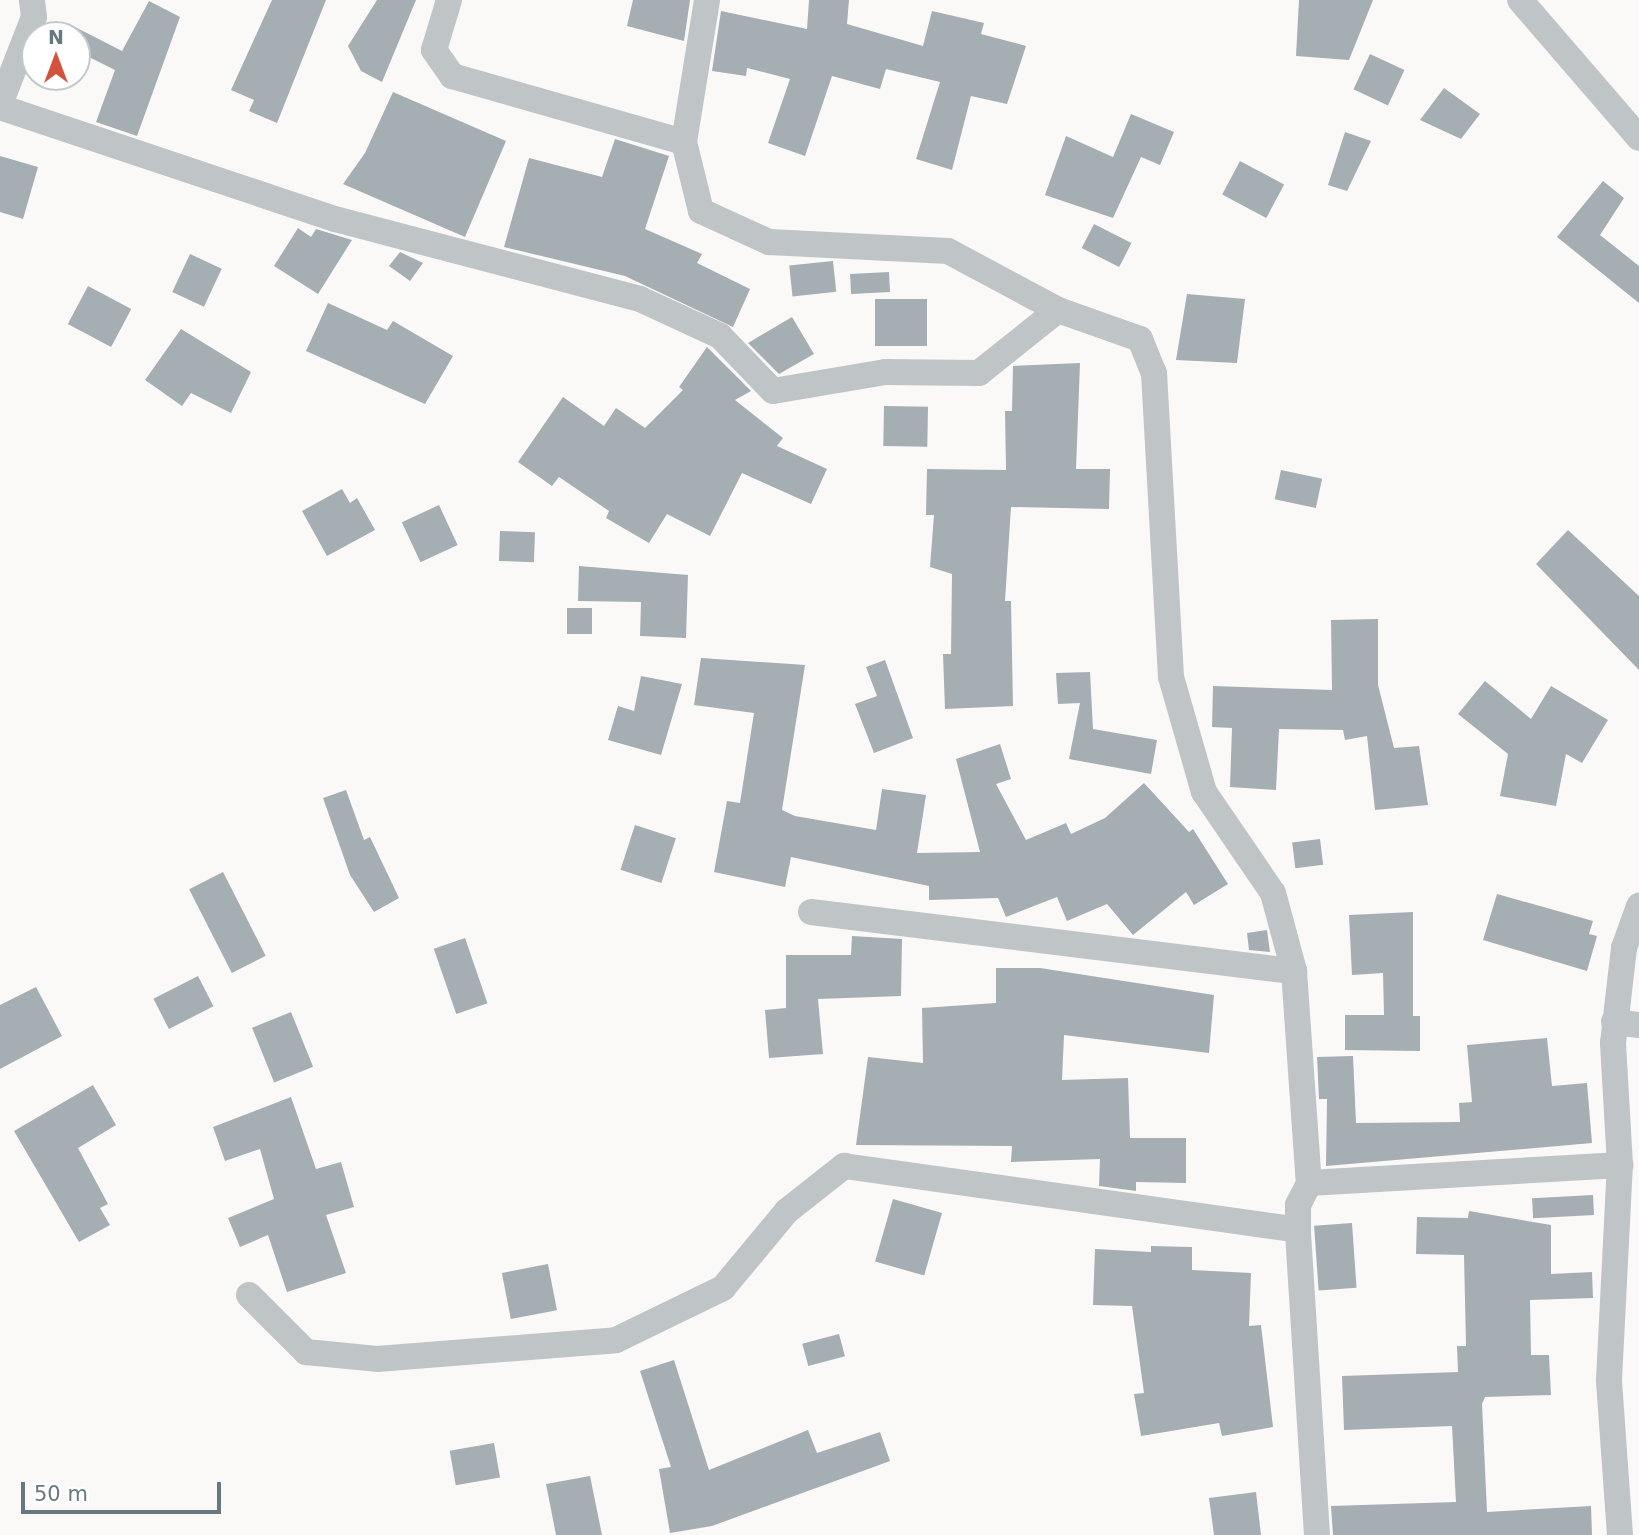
<!DOCTYPE html>
<style>
body{margin:0}
#map{position:relative;width:1639px;height:1535px;overflow:hidden;background:#faf9f8;font-family:"DejaVu Sans",sans-serif}
div>[style]{position:absolute}
[style*='--x']{left:calc(var(--x)*1px);top:calc(var(--y)*1px);width:calc(var(--w)*1px);rotate:calc(var(--a)*1deg)}
.building>*{inset:0;background:#a5aeb2;transform-origin:0 0}
.minor>*{height:26px;margin:-13px;padding:0 13px;transform-origin:13px;border-radius:13px;background:#bfc4c7}
span{translate:-50% -50%;white-space:nowrap;text-align:center;line-height:1.15;-webkit-text-stroke:7px #fff;paint-order:stroke}
.north{position:absolute;left:21px;top:21px;width:70px;height:70px;box-sizing:border-box;background:#fff;border:2px solid #c2c9cc;border-radius:50%;rotate:0deg;font-size:19px;font-weight:700;line-height:28px;text-align:center;color:#677880}
.north::after{content:'';display:block;margin:auto;width:24px;height:32px;background:#d3523e;clip-path:polygon(50% 0,100% 100%,50% 72%,0 100%)}
.scale{position:absolute;left:21px;top:1482px;width:200px;height:32px;box-sizing:border-box;border:4px solid #677880;border-top:0;padding-left:9px;font-size:21px;line-height:24px;white-space:nowrap;color:#677880;-webkit-text-stroke:5px #fff;paint-order:stroke}
</style>
<div id="map">
<div class="building">
<div style="clip-path:polygon(272px 0,326px 0,277px 123px,249px 111px,254px 100px,231px 90px)"></div>
<div style="clip-path:polygon(377px 0,416px 0,382px 82px,361px 71px,348px 46px)"></div>
<div style="clip-path:polygon(633px 0,690px 0,684px 41px,627px 26px)"></div>
<div style="clip-path:polygon(809px 0,849px 0,847px 24px,923px 46px,932px 11px,984px 23px,981px 34px,1026px 46px,1007px 104px,971px 96px,952px 170px,916px 159px,940px 82px,886px 69px,880px 89px,832px 76px,805px 156px,768px 143px,790px 79px,747px 68px,746px 76px,712px 71px,721px 11px,807px 29px)"></div>
<div style="clip-path:polygon(1299px 0,1373px 0,1349px 60px,1296px 56px)"></div>
<div style="clip-path:polygon(149px 1px,180px 17px,137px 136px,96px 122px,115px 70px,77px 51px,77px 28px,122px 51px)"></div>
<div style="left:1370px;top:54px;width:38px;height:39px;rotate:25deg"></div>
<div style="clip-path:polygon(1444px 88px,1480px 114px,1461px 139px,1420px 120px)"></div>
<div style="clip-path:polygon(393px 92px,506px 141px,465px 237px,343px 184px,365px 153px)"></div>
<div style="clip-path:polygon(1131px 114px,1174px 132px,1160px 165px,1141px 157px,1113px 218px,1045px 195px,1066px 136px,1113px 157px)"></div>
<div style="clip-path:polygon(1345px 132px,1371px 141px,1347px 191px,1328px 185px)"></div>
<div style="clip-path:polygon(615px 139px,669px 156px,645px 229px,702px 254px,697px 263px,750px 289px,733px 327px,625px 276px,504px 247px,529px 158px,602px 177px)"></div>
<div style="clip-path:polygon(0 156px,38px 167px,23px 219px,0 212px)"></div>
<div style="left:1240px;top:161px;width:50px;height:38px;rotate:28deg"></div>
<div style="clip-path:polygon(1603px 181px,1624px 198px,1600px 235px,1639px 266px,1639px 303px,1557px 237px)"></div>
<div style="left:1094px;top:224px;width:42px;height:27px;rotate:27deg"></div>
<div style="clip-path:polygon(298px 228px,311px 237px,316px 229px,352px 240px,318px 294px,274px 266px)"></div>
<div style="clip-path:polygon(400px 252px,423px 263px,410px 281px,389px 266px)"></div>
<div style="left:190px;top:254px;width:35px;height:42px;rotate:25deg"></div>
<div style="left:833px;top:261px;width:31px;height:44px;rotate:84deg"></div>
<div style="left:889px;top:272px;width:20px;height:39px;rotate:87deg"></div>
<div style="left:88px;top:286px;width:49px;height:43px;rotate:28deg"></div>
<div style="clip-path:polygon(1187px 294px,1245px 299px,1237px 363px,1176px 360px)"></div>
<div style="left:875px;top:299px;width:52px;height:47px"></div>
<div style="clip-path:polygon(328px 303px,387px 330px,393px 321px,453px 356px,425px 404px,306px 351px)"></div>
<div style="clip-path:polygon(792px 317px,814px 354px,779px 374px,748px 343px)"></div>
<div style="clip-path:polygon(181px 329px,251px 372px,231px 413px,191px 393px,182px 406px,145px 380px)"></div>
<div style="clip-path:polygon(707px 347px,751px 391px,735px 400px,783px 438px,777px 446px,827px 469px,811px 504px,742px 473px,710px 536px,667px 514px,649px 543px,606px 518px,609px 511px,559px 477px,552px 486px,518px 462px,563px 397px,604px 426px,616px 408px,645px 428px,683px 390px,679px 387px)"></div>
<div style="clip-path:polygon(1080px 363px,1076px 469px,1110px 469px,1109px 509px,1011px 507px,1005px 601px,1011px 601px,1013px 706px,945px 709px,943px 654px,951px 654px,952px 574px,930px 567px,934px 515px,926px 515px,927px 469px,1006px 470px,1005px 411px,1012px 411px,1013px 366px)"></div>
<div style="left:884px;top:406px;width:44px;height:40px;rotate:1deg"></div>
<div style="left:1281px;top:470px;width:42px;height:30px;rotate:12deg"></div>
<div style="clip-path:polygon(342px 489px,350px 503px,357px 498px,375px 530px,327px 556px,302px 511px)"></div>
<div style="left:439px;top:505px;width:44px;height:41px;rotate:65deg"></div>
<div style="clip-path:polygon(1568px 530px,1639px 596px,1639px 670px,1536px 564px)"></div>
<div style="left:500px;top:531px;width:35px;height:30px;rotate:2deg"></div>
<div style="clip-path:polygon(579px 566px,688px 575px,686px 638px,640px 636px,641px 602px,578px 601px)"></div>
<div style="left:567px;top:608px;width:25px;height:26px"></div>
<div style="clip-path:polygon(1378px 619px,1378px 685px,1394px 748px,1419px 746px,1428px 805px,1375px 810px,1367px 736px,1345px 740px,1343px 730px,1279px 729px,1276px 790px,1230px 787px,1232px 728px,1212px 727px,1213px 686px,1332px 690px,1331px 620px)"></div>
<div style="clip-path:polygon(701px 658px,805px 665px,782px 810px,795px 816px,876px 830px,882px 789px,926px 795px,917px 853px,980px 852px,956px 759px,1000px 744px,1011px 779px,996px 784px,1026px 840px,1066px 823px,1071px 834px,1105px 818px,1144px 783px,1189px 832px,1193px 829px,1228px 884px,1194px 905px,1186px 892px,1133px 935px,1107px 904px,1067px 921px,1057px 897px,1006px 917px,998px 898px,929px 900px,929px 886px,791px 857px,785px 887px,714px 872px,727px 801px,740px 803px,754px 713px,694px 705px)"></div>
<div style="clip-path:polygon(885px 660px,913px 738px,874px 753px,855px 704px,877px 696px,866px 667px)"></div>
<div style="clip-path:polygon(1090px 672px,1093px 729px,1157px 740px,1151px 774px,1069px 759px,1080px 703px,1058px 704px,1056px 673px)"></div>
<div style="clip-path:polygon(641px 676px,682px 684px,661px 755px,608px 740px,618px 706px,634px 711px)"></div>
<div style="clip-path:polygon(1485px 681px,1531px 719px,1551px 686px,1608px 720px,1582px 763px,1566px 754px,1556px 806px,1500px 796px,1508px 754px,1458px 714px)"></div>
<div style="clip-path:polygon(346px 790px,364px 840px,370px 837px,399px 898px,374px 912px,350px 875px,323px 798px)"></div>
<div style="left:635px;top:825px;width:43px;height:47px;rotate:18deg"></div>
<div style="left:1320px;top:839px;width:26px;height:28px;rotate:83deg"></div>
<div style="left:223px;top:872px;width:94px;height:38px;rotate:63deg"></div>
<div style="clip-path:polygon(1497px 894px,1593px 921px,1589px 934px,1597px 936px,1587px 971px,1483px 940px)"></div>
<div style="clip-path:polygon(1413px 912px,1413px 1016px,1420px 1016px,1420px 1051px,1345px 1050px,1345px 1015px,1384px 1015px,1383px 973px,1352px 975px,1349px 915px)"></div>
<div style="clip-path:polygon(1267px 930px,1270px 952px,1249px 950px,1247px 933px)"></div>
<div style="clip-path:polygon(852px 936px,902px 939px,901px 996px,818px 999px,823px 1054px,769px 1058px,765px 1010px,786px 1008px,786px 955px,851px 955px)"></div>
<div style="left:465px;top:938px;width:69px;height:33px;rotate:71deg"></div>
<div style="clip-path:polygon(996px 968px,1040px 968px,1214px 995px,1209px 1053px,1064px 1035px,1062px 1080px,1128px 1078px,1130px 1138px,1186px 1138px,1186px 1183px,1136px 1182px,1136px 1191px,1099px 1186px,1100px 1159px,1011px 1162px,1012px 1146px,856px 1145px,868px 1057px,923px 1063px,922px 1008px,996px 1003px)"></div>
<div style="left:198px;top:976px;width:34px;height:50px;rotate:63deg"></div>
<div style="clip-path:polygon(36px 987px,62px 1036px,0 1069px,0 1005px)"></div>
<div style="left:291px;top:1012px;width:59px;height:42px;rotate:68deg"></div>
<div style="clip-path:polygon(1547px 1038px,1552px 1086px,1587px 1083px,1592px 1143px,1326px 1166px,1327px 1099px,1319px 1099px,1317px 1057px,1353px 1056px,1356px 1123px,1460px 1122px,1459px 1103px,1472px 1102px,1467px 1045px)"></div>
<div style="clip-path:polygon(93px 1085px,116px 1125px,78px 1148px,108px 1204px,100px 1208px,110px 1225px,79px 1242px,14px 1131px)"></div>
<div style="clip-path:polygon(291px 1097px,316px 1169px,341px 1162px,354px 1207px,326px 1215px,346px 1273px,287px 1292px,268px 1235px,240px 1247px,228px 1218px,274px 1199px,260px 1149px,225px 1161px,213px 1127px)"></div>
<div style="left:1593px;top:1195px;width:20px;height:61px;rotate:87deg"></div>
<div style="left:893px;top:1199px;width:51px;height:65px;rotate:16deg"></div>
<div style="clip-path:polygon(1469px 1211px,1551px 1225px,1551px 1274px,1592px 1272px,1593px 1298px,1530px 1300px,1531px 1355px,1549px 1355px,1551px 1395px,1485px 1397px,1482px 1404px,1487px 1512px,1591px 1506px,1592px 1535px,1333px 1535px,1331px 1506px,1456px 1502px,1452px 1426px,1344px 1430px,1342px 1376px,1458px 1372px,1457px 1346px,1466px 1346px,1464px 1255px,1416px 1254px,1417px 1217px,1468px 1218px)"></div>
<div style="left:1352px;top:1223px;width:65px;height:38px;rotate:86deg"></div>
<div style="clip-path:polygon(1151px 1246px,1192px 1247px,1192px 1270px,1251px 1273px,1249px 1326px,1261px 1325px,1273px 1427px,1222px 1436px,1219px 1423px,1141px 1436px,1134px 1394px,1144px 1393px,1132px 1306px,1093px 1305px,1095px 1249px,1151px 1252px)"></div>
<div style="left:548px;top:1264px;width:47px;height:47px;rotate:79deg"></div>
<div style="left:839px;top:1334px;width:23px;height:38px;rotate:75deg"></div>
<div style="clip-path:polygon(674px 1360px,709px 1470px,808px 1430px,817px 1453px,880px 1432px,890px 1461px,712px 1526px,670px 1533px,659px 1469px,671px 1467px,640px 1371px)"></div>
<div style="left:494px;top:1443px;width:35px;height:45px;rotate:80deg"></div>
<div style="clip-path:polygon(590px 1476px,602px 1535px,556px 1535px,546px 1484px)"></div>
<div style="clip-path:polygon(1256px 1492px,1261px 1535px,1214px 1535px,1209px 1498px)"></div>
</div>
<div class="minor">
<div style="--x:449;--y:0;--w:52;--a:106.7"></div>
<div style="--x:434;--y:50;--w:32;--a:55"></div>
<div style="--x:452;--y:76;--w:241;--a:15.9"></div>
<div style="--x:684;--y:142;--w:71;--a:76.2"></div>
<div style="--x:701;--y:211;--w:75;--a:24.5"></div>
<div style="--x:769;--y:242;--w:179;--a:2.9"></div>
<div style="--x:948;--y:251;--w:125;--a:28.2"></div>
<div style="--x:1058;--y:310;--w:87;--a:19.5"></div>
<div style="--x:1140;--y:339;--w:37;--a:68"></div>
<div style="--x:1154;--y:373;--w:304;--a:86.8"></div>
<div style="--x:1171;--y:677;--w:120;--a:74"></div>
<div style="--x:1204;--y:792;--w:122;--a:55.7"></div>
<div style="--x:1273;--y:893;--w:81;--a:74.9"></div>
<div style="--x:1294;--y:971;--w:213;--a:86"></div>
<div style="--x:1520;--y:0;--w:182;--a:49.2"></div>
<div style="--x:0;--y:104;--w:93;--a:-68.7"></div>
<div style="--x:34;--y:17;--w:17;--a:-97"></div>
<div style="--x:0;--y:107;--w:353;--a:18.5"></div>
<div style="--x:335;--y:219;--w:315;--a:14.7"></div>
<div style="--x:640;--y:299;--w:88;--a:24.8"></div>
<div style="--x:720;--y:336;--w:76;--a:46.1"></div>
<div style="--x:773;--y:391;--w:114;--a:-9.6"></div>
<div style="--x:885;--y:372;--w:94;--a:0.6"></div>
<div style="--x:979;--y:373;--w:101;--a:-38.6"></div>
<div style="--x:684;--y:142;--w:144;--a:-80.8"></div>
<div style="--x:811;--y:912;--w:487;--a:7"></div>
<div style="--x:1614;--y:1022;--w:25;--a:7"></div>
<div style="--x:249;--y:1295;--w:81;--a:45"></div>
<div style="--x:306;--y:1352;--w:71;--a:5.6"></div>
<div style="--x:377;--y:1359;--w:240;--a:-4.5"></div>
<div style="--x:616;--y:1340;--w:119;--a:-25.9"></div>
<div style="--x:723;--y:1288;--w:100;--a:-50.3"></div>
<div style="--x:787;--y:1211;--w:73;--a:-38.3"></div>
<div style="--x:844;--y:1166;--w:458;--a:8"></div>
<div style="--x:1317;--y:1535;--w:306;--a:-93.6"></div>
<div style="--x:1298;--y:1230;--w:25;--a:-90"></div>
<div style="--x:1298;--y:1205;--w:25;--a:-63"></div>
<div style="--x:1309;--y:1183;--w:312;--a:-3.3"></div>
<div style="--x:1620;--y:1535;--w:155;--a:-94.1"></div>
<div style="--x:1609;--y:1380;--w:215;--a:-87.1"></div>
<div style="--x:1620;--y:1165;--w:122;--a:-93.3"></div>
<div style="--x:1613;--y:1043;--w:96;--a:-83.4"></div>
<div style="--x:1624;--y:948;--w:45;--a:-70.3"></div>
</div>
<div class="north">N</div>
<div class="scale">50 m</div>
</div>
